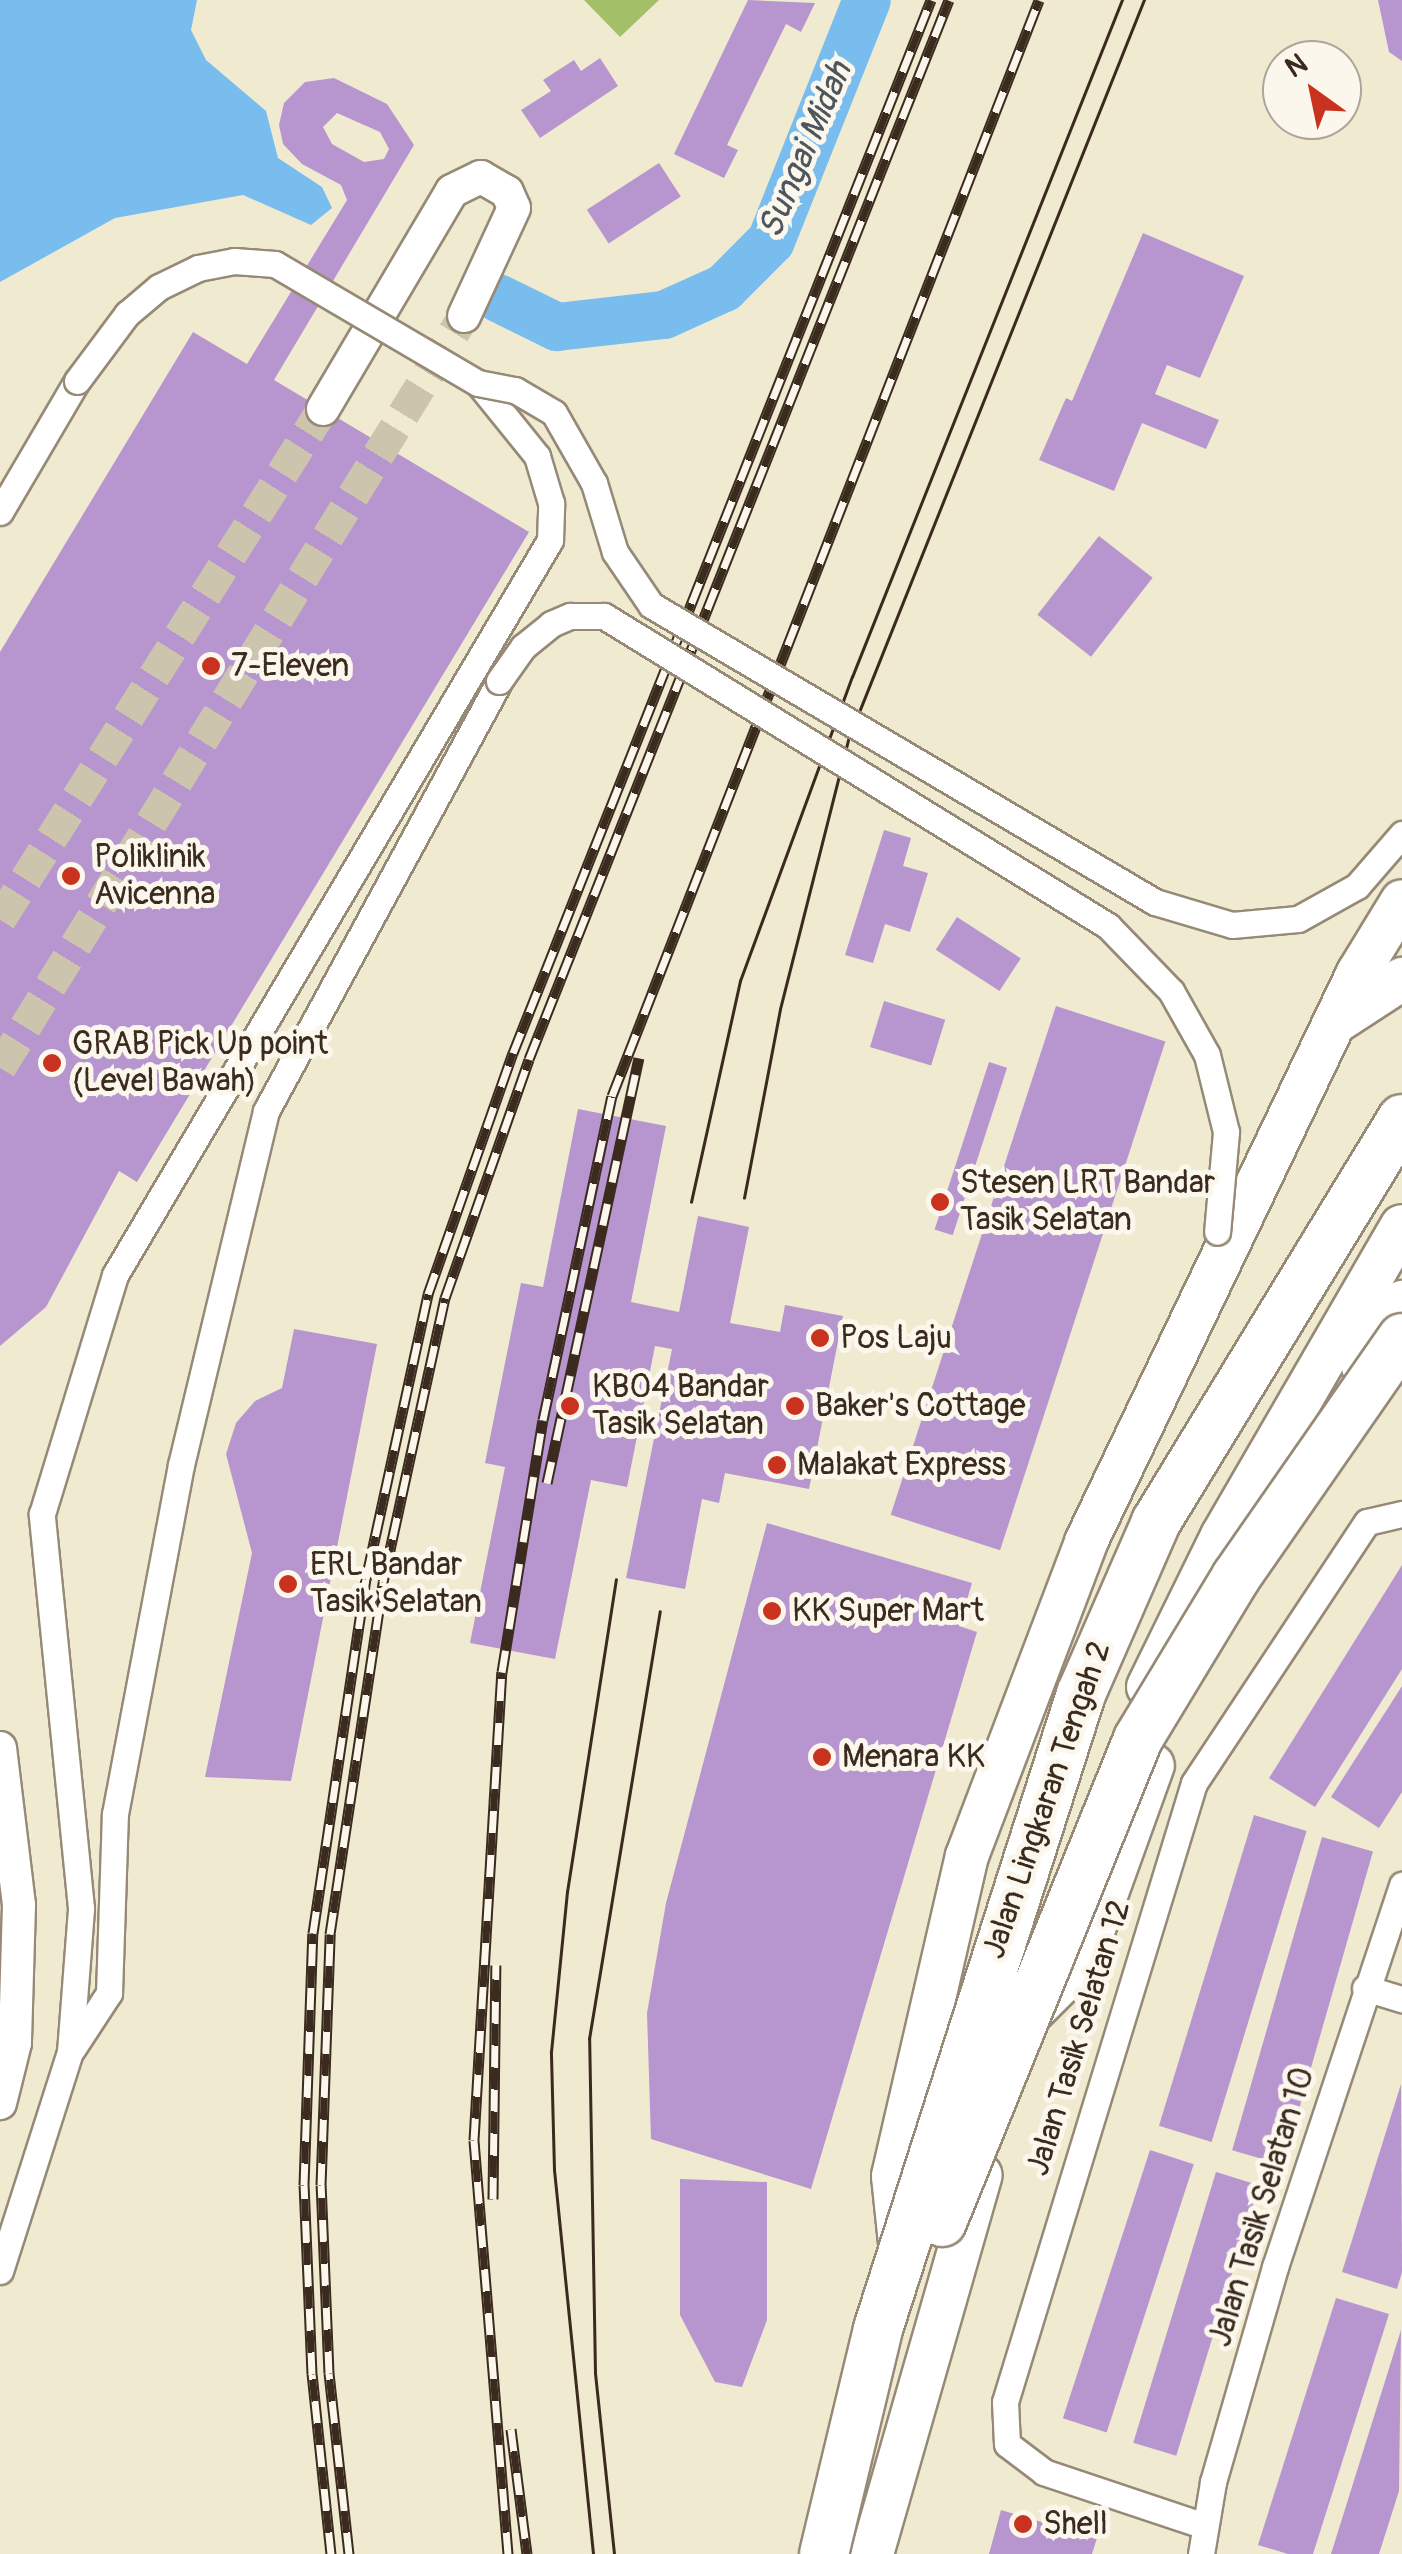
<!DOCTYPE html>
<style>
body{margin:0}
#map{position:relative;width:1402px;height:2554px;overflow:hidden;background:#f0ead0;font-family:Pangolin,sans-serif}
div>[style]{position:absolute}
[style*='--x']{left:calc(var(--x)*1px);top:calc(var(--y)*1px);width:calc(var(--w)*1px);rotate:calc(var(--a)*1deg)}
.green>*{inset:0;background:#a3bf67}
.water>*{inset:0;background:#79bdef}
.river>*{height:48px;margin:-24px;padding:0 24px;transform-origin:24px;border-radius:24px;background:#79bdef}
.building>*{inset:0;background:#b796cf;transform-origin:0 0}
.tertiary-tunnel>*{height:32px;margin-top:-16px;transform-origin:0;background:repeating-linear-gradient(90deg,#ccc4ac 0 32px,transparent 0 48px)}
.roads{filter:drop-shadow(2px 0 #968a77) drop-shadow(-2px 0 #968a77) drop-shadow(0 2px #968a77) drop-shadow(0 -2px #968a77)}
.minor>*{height:25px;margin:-12.5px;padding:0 12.5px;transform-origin:12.5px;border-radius:12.5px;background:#fff}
.tertiary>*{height:32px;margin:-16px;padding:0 16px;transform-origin:16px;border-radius:16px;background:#fff}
.trunk>*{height:42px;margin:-21px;padding:0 21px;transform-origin:21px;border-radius:21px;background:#fff}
.tram>*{height:2.5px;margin:-1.25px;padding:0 1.25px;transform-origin:1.25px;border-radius:1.25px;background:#3b2a1e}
.rail>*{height:11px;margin-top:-5.5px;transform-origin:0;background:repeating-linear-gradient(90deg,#fbf7ec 0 22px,#3b2a1e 0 44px);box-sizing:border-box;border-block:2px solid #3b2a1e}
.bridges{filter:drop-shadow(2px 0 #968a77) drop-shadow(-2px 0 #968a77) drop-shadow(0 2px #968a77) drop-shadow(0 -2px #968a77)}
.minor-bridge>*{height:25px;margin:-12.5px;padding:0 12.5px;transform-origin:12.5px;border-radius:12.5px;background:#fff}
.motorway-bridge>*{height:48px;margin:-24px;padding:0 24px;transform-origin:24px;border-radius:24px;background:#fff}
.dots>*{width:28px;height:28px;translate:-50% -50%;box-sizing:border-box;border:5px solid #fbf7ec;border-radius:50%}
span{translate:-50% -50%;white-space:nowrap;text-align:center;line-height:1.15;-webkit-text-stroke:10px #fbf7ec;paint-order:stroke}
.poi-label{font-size:32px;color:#3b2a1e}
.left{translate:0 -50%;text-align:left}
.street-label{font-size:32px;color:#3b2a1e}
.water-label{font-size:35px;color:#4e565d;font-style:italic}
.north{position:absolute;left:1262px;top:40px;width:100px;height:100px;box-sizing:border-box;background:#fbf7ec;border:2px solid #aea59a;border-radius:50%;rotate:327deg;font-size:28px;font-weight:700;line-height:40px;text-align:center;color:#3b2a1e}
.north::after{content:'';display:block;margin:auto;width:35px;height:45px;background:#c8321e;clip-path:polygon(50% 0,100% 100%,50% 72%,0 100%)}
</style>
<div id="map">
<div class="green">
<div style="clip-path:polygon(584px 0,659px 0,620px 37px)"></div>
</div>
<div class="water">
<div style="clip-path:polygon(0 0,197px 0,191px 30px,206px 60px,266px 111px,278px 158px,322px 187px,332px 208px,311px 225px,243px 195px,115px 218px,0 282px)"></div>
</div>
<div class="river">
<div style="--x:498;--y:298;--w:66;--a:26.2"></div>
<div style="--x:557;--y:327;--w:108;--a:-6.4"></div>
<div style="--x:664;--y:315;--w:66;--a:-24.2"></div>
<div style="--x:724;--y:288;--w:66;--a:-45"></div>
<div style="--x:771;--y:241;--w:259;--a:-68.3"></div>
</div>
<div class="building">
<div style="clip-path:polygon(748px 0,815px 3px,801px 32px,786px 24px,727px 145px,738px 150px,724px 178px,674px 154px)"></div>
<div style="clip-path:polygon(1378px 0,1402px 0,1402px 61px,1389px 52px)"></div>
<div style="clip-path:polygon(600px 58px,618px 86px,540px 138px,521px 110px,551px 91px,543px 80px,574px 60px,581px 71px)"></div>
<div style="clip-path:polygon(evenodd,334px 78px,387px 104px,414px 145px,274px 380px,529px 532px,137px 1182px,119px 1171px,46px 1307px,0 1346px,0 652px,193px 332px,247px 364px,347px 200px,341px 185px,302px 164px,283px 144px,279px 125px,284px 103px,305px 82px,334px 78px,337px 113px,380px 132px,389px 149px,384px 159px,364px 162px,332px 144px,323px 127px,337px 113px)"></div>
<div style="left:659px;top:163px;width:40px;height:86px;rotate:57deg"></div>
<div style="clip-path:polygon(1143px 233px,1244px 276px,1200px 378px,1167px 365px,1155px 394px,1219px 420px,1206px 449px,1142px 423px,1114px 491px,1039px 460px,1066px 398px,1072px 401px)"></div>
<div style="left:1099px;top:536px;width:68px;height:100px;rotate:38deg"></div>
<div style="clip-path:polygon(884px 830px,911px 838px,903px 866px,928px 873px,910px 932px,885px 924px,873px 963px,845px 955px)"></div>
<div style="left:957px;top:917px;width:76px;height:39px;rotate:33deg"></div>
<div style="left:884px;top:1001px;width:64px;height:48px;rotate:17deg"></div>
<div style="left:1056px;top:1006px;width:115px;height:535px;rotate:18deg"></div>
<div style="left:989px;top:1062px;width:19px;height:176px;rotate:18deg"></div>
<div style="clip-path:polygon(578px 1109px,666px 1126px,631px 1302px,679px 1312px,698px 1216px,749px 1227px,730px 1323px,780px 1332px,785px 1305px,843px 1316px,809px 1489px,725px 1473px,719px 1503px,702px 1499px,685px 1589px,626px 1578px,672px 1349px,655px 1346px,627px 1487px,591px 1480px,555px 1659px,470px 1643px,505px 1467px,485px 1463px,521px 1283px,543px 1287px)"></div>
<div style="clip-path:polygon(294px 1329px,377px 1344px,291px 1781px,205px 1777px,252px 1553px,226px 1454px,236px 1423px,255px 1401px,282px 1388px)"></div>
<div style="clip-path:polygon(767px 1523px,972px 1583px,959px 1626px,977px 1632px,811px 2189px,651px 2139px,647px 2013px,666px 1903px)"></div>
<div style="clip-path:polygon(1402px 1565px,1402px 1669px,1315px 1807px,1269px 1778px)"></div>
<div style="clip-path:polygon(1402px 1686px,1402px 1792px,1379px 1828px,1331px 1797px)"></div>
<div style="left:1254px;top:1815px;width:55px;height:325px;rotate:17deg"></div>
<div style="left:1322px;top:1837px;width:53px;height:326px;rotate:16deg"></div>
<div style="clip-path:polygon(1401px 2084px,1402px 2272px,1397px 2289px,1342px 2272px)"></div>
<div style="left:1150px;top:2150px;width:46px;height:282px;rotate:18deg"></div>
<div style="left:1216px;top:2172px;width:45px;height:283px;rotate:17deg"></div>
<div style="clip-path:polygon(680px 2179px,767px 2182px,767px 2320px,742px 2387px,715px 2382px,680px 2315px)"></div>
<div style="clip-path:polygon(1336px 2298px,1389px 2314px,1313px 2554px,1288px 2554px,1258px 2545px)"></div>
<div style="clip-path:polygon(1401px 2330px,1399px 2491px,1379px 2554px,1331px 2554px)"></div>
<div style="clip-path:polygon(1001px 2510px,1097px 2538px,1092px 2554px,989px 2554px)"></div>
</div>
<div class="tertiary-tunnel">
<div style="--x:0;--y:920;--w:605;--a:-57.7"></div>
<div style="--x:0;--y:1068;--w:884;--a:-58.32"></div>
</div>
<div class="roads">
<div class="minor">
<div style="--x:0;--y:512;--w:152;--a:-59.6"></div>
<div style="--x:1365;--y:1988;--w:39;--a:17"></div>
<div style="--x:73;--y:2048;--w:66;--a:-56.8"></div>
<div style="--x:109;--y:1993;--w:179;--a:-88.1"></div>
<div style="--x:115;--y:1814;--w:355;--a:-79.3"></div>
<div style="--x:181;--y:1465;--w:364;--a:-76.5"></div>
<div style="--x:266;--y:1111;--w:489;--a:-61.5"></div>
<div style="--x:0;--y:2271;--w:230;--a:-72.3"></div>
<div style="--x:70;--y:2052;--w:144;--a:-85.6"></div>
<div style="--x:81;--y:1908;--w:396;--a:-95.7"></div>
<div style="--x:42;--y:1514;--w:250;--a:-73"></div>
<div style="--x:115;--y:1275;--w:854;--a:-59.38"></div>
<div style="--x:550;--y:540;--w:37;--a:-88"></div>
<div style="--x:551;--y:503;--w:49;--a:-106.6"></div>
<div style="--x:537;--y:456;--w:94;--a:-128.9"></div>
<div style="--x:1205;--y:2526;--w:170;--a:-161.5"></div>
<div style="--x:1044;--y:2472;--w:46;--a:-142.9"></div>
<div style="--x:1007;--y:2444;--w:42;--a:-92.7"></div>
<div style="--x:1005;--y:2402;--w:647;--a:-73.02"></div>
<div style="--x:1194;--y:1783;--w:313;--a:-56.5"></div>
<div style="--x:1367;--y:1522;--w:36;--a:-13"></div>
<div style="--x:1201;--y:2554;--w:73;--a:-80.5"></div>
<div style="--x:1213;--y:2482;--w:224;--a:-73.9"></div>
<div style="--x:1275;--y:2267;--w:403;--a:-71.6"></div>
</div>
<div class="tertiary">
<div style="--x:323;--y:409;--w:253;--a:-59.4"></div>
<div style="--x:452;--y:191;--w:32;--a:-26"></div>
<div style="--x:481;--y:177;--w:30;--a:30"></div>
<div style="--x:507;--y:192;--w:17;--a:66"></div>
<div style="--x:514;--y:208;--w:119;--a:114.8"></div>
<div style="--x:0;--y:1748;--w:158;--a:83.1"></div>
<div style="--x:19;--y:1905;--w:138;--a:91.7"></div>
<div style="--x:15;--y:2043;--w:62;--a:104"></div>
</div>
<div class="trunk">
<div style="--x:1336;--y:1022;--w:79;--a:-33.1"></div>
<div style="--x:1363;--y:1367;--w:76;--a:-59"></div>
<div style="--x:1148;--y:1687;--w:168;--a:-63.9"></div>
<div style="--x:1222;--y:1536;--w:358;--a:-59.9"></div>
<div style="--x:1032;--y:2012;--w:71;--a:-45"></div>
<div style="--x:1082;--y:1962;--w:209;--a:-70.2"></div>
<div style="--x:900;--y:2243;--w:67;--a:-96"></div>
<div style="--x:893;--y:2176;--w:328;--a:-77"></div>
<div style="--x:967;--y:1856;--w:336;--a:-69.2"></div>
<div style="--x:1086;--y:1542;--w:631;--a:-64.45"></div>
<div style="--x:1358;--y:973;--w:84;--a:-58.6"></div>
<div style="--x:872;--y:2554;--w:394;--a:-74"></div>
</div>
</div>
<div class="tram">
<div style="--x:744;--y:1198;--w:192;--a:-79.2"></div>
<div style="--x:780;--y:1009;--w:281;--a:-75.8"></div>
<div style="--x:849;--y:737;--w:794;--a:-68.19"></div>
<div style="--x:691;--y:1202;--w:226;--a:-77.5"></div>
<div style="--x:740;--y:981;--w:324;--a:-69.8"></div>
<div style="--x:852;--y:677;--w:729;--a:-68.26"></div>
<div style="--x:593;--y:2554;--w:386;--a:-95.8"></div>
<div style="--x:554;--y:2170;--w:118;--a:-91.5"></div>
<div style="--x:551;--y:2052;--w:161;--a:-84.3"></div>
<div style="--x:567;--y:1892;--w:316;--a:-81.1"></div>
<div style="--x:614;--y:2554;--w:182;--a:-96"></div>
<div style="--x:595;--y:2373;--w:334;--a:-91"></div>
<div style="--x:589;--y:2039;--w:433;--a:-80.6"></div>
</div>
<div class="rail">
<div style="--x:547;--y:1483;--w:435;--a:-77.8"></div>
<div style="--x:493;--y:2199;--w:234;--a:-89.3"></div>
<div style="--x:511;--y:2429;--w:126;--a:82.7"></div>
<div style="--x:331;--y:2554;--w:181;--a:-96"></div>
<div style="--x:312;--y:2374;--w:189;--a:-92.4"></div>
<div style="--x:304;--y:2185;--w:252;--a:-88"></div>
<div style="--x:313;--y:1933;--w:358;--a:-81.5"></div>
<div style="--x:366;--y:1579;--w:292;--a:-77.7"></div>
<div style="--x:428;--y:1294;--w:256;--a:-70.6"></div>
<div style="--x:513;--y:1053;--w:1133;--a:-68.35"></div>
<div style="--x:349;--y:2554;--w:182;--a:-96.3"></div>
<div style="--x:329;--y:2373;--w:188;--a:-92.4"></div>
<div style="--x:321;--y:2185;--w:251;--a:-87.9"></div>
<div style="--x:330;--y:1934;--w:356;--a:-81.4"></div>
<div style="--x:383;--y:1582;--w:291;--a:-77.7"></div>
<div style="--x:445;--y:1298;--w:253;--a:-70.6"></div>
<div style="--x:529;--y:1059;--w:1139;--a:-68.37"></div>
<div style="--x:508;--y:2554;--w:415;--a:-94.7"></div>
<div style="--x:474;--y:2140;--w:469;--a:-86.6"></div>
<div style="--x:502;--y:1672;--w:255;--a:-80.8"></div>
<div style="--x:543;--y:1420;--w:331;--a:-78"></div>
<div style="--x:612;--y:1096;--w:1176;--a:-68.71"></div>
</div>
<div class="bridges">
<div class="minor-bridge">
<div style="--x:77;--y:381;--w:84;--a:-53.3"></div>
<div style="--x:127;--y:314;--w:42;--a:-40.2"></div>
<div style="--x:159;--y:287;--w:43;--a:-26"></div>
<div style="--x:198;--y:268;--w:37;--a:-11"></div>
<div style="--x:234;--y:261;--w:41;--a:4.2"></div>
<div style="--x:275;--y:264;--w:235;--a:30.4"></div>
<div style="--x:478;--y:383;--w:38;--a:11"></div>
<div style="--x:515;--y:390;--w:45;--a:30.5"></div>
<div style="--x:554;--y:413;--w:81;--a:60.3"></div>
<div style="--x:594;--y:483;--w:72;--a:73.1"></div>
<div style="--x:615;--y:552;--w:64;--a:55.8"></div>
<div style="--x:651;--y:605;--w:585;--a:30.51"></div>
<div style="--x:1155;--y:902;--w:80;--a:16.6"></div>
<div style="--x:1232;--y:925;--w:66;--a:-5.2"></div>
<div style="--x:1298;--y:919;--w:68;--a:-29.2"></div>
<div style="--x:1357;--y:886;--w:69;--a:-49.1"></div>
<div style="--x:499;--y:681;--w:42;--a:-54.8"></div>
<div style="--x:523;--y:647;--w:36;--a:-39"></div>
<div style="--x:551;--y:624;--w:21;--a:-23"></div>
<div style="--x:570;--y:616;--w:34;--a:0"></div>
<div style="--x:604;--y:616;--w:592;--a:31.59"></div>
<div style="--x:1108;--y:926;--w:91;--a:45.9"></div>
<div style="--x:1171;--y:991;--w:73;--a:60.6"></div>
<div style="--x:1207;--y:1055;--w:79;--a:76.1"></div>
<div style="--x:1226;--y:1132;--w:100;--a:95.1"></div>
</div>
<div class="motorway-bridge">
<div style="--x:942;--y:2222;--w:521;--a:-67.91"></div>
<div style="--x:1138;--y:1739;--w:189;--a:-58.8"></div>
<div style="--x:1236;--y:1577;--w:291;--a:-55.2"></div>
<div style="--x:824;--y:2554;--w:231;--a:-76.5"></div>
<div style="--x:878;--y:2329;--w:667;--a:-72.27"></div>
<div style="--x:1081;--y:1694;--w:188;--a:-66.4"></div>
<div style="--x:1156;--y:1522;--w:472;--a:-58.6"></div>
</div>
</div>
<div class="dots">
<div style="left:211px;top:666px;background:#c8321e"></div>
<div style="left:71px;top:876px;background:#c8321e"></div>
<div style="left:52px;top:1063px;background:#c8321e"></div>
<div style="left:940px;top:1202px;background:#c8321e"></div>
<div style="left:820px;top:1338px;background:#c8321e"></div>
<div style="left:570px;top:1406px;background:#c8321e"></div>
<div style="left:795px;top:1406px;background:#c8321e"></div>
<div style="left:777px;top:1465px;background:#c8321e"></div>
<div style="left:288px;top:1584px;background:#c8321e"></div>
<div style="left:772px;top:1611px;background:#c8321e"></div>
<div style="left:822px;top:1757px;background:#c8321e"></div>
<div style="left:1023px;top:2524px;background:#c8321e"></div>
</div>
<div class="poi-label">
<span class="left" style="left:231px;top:666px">7-Eleven</span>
<span class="left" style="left:94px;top:876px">Poliklinik<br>Avicenna</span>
<span class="left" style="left:72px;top:1063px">GRAB Pick Up point<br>(Level Bawah)</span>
<span class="left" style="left:960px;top:1202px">Stesen LRT Bandar<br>Tasik Selatan</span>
<span class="left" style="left:840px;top:1338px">Pos Laju</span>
<span class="left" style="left:592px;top:1406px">KB04 Bandar<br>Tasik Selatan</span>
<span class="left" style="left:815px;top:1406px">Baker's Cottage</span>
<span class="left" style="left:797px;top:1465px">Malakat Express</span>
<span class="left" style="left:310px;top:1584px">ERL Bandar<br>Tasik Selatan</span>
<span class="left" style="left:792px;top:1611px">KK Super Mart</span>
<span class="left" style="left:842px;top:1757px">Menara KK</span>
<span class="left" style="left:1043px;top:2524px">Shell</span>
</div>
<div class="street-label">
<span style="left:1047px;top:1800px;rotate:-71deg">Jalan Lingkaran Tengah 2</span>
<span style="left:1079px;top:2038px;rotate:-73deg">Jalan Tasik Selatan 12</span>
<span style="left:1262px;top:2207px;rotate:-73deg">Jalan Tasik Selatan 10</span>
</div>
<div class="water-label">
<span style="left:805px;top:150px;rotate:-67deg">Sungai Midah</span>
</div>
<div class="north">N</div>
</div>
